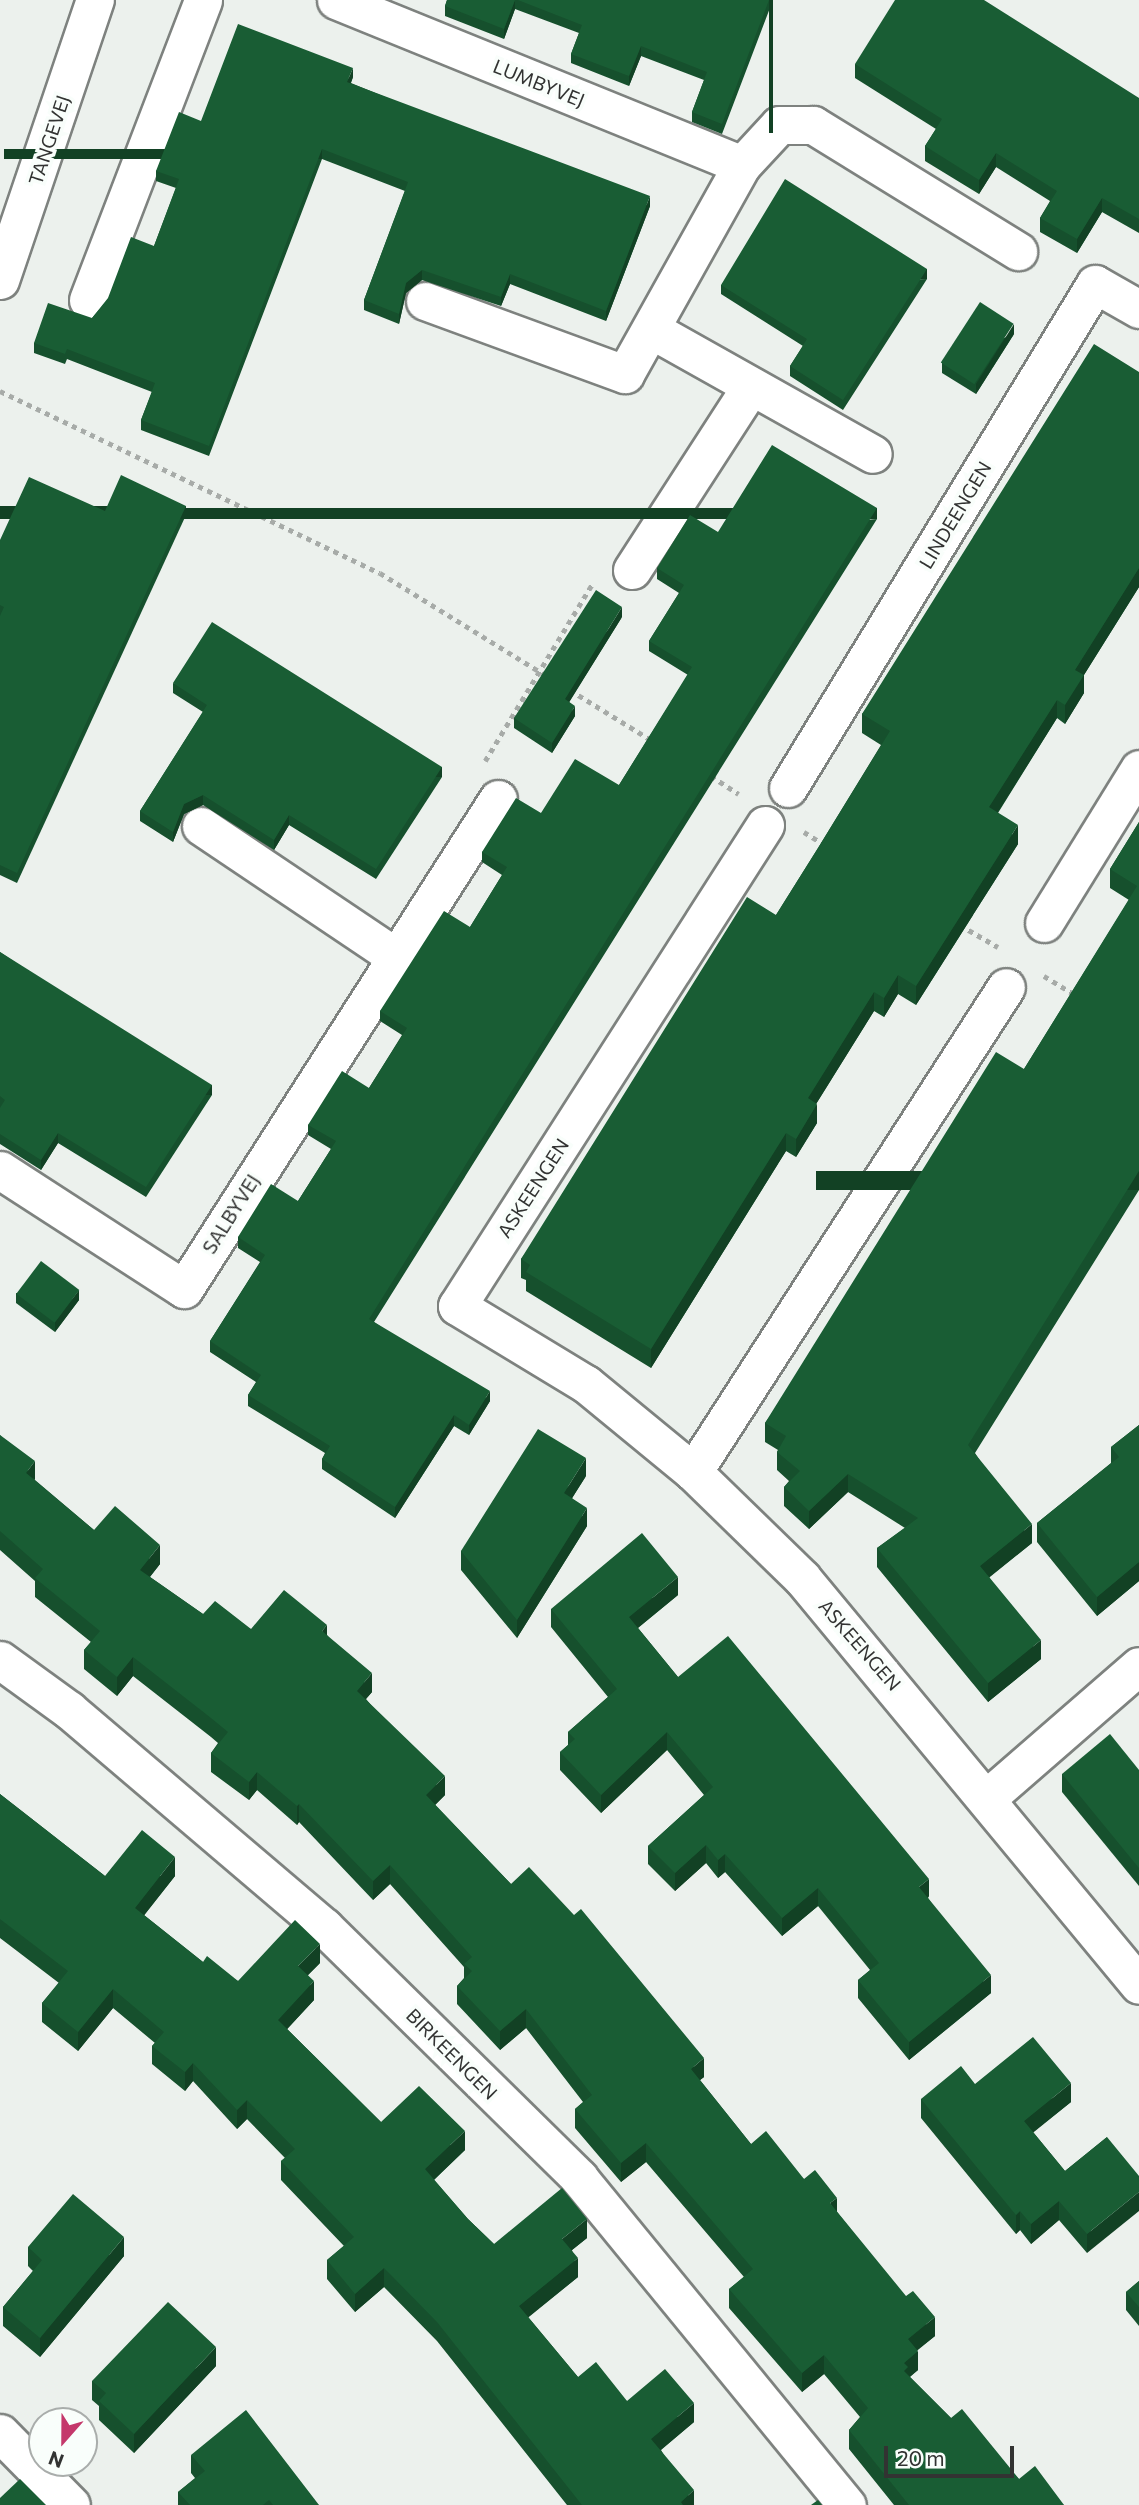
<!DOCTYPE html>
<style>
body{margin:0}
#map{position:relative;width:1139px;height:2505px;overflow:hidden;background:#ecf1ed;font-family:Commissioner,sans-serif}
div>[style]{position:absolute}
[style*='--x']{left:calc(var(--x)*1px);top:calc(var(--y)*1px);width:calc(var(--w)*1px);rotate:calc(var(--a)*1deg)}
.path>*{height:4.5px;margin-top:-2.25px;transform-origin:0;background:repeating-linear-gradient(90deg,#a7aba8 0 5px,transparent 0 10px)}
.roads{filter:drop-shadow(2px 0 #7e827f) drop-shadow(-2px 0 #7e827f) drop-shadow(0 2px #7e827f) drop-shadow(0 -2px #7e827f)}
.street>*{height:37px;margin:-18.5px;padding:0 18.5px;transform-origin:18.5px;border-radius:18.5px;background:#fff}
.wall>*{inset:0;background:#16502d}
.shaded-wall>*{inset:0;background:#124124;transform-origin:0 0}
.building>*{inset:0;background:#195d34;transform-origin:0 0}
span{translate:-50% -50%;white-space:nowrap;text-align:center;line-height:1.15;-webkit-text-stroke:7px #f9fefb;paint-order:stroke}
.street-label{font-size:19px;color:#323332}
.north{position:absolute;left:28px;top:2407px;width:70px;height:70px;box-sizing:border-box;background:#f9fefb;border:2px solid #a9adab;border-radius:50%;rotate:201deg;font-size:19px;font-weight:700;line-height:28px;text-align:center;color:#323332}
.north::after{content:'';display:block;margin:auto;width:24px;height:32px;background:#c4386b;clip-path:polygon(50% 0,100% 100%,50% 72%,0 100%)}
.scale{position:absolute;left:884px;top:2446px;width:130px;height:32px;box-sizing:border-box;border:4px solid #323332;border-top:0;padding-left:9px;font-size:21px;line-height:24px;white-space:nowrap;color:#323332;-webkit-text-stroke:5px #f9fefb;paint-order:stroke}
</style>
<div id="map">
<div class="path">
<div style="--x:0;--y:391;--w:421;--a:25.6"></div>
<div style="--x:380;--y:573;--w:194;--a:31.7"></div>
<div style="--x:570;--y:690;--w:97;--a:31.6"></div>
<div style="--x:485;--y:761;--w:208;--a:-58.8"></div>
<div style="--x:711;--y:776;--w:33;--a:33"></div>
<div style="--x:804;--y:832;--w:26;--a:32"></div>
<div style="--x:960;--y:925;--w:44;--a:30.1"></div>
<div style="--x:1044;--y:976;--w:37;--a:31"></div>
</div>
<div class="roads">
<div class="street">
<div style="--x:336;--y:0;--w:438;--a:22.1"></div>
<div style="--x:0;--y:280;--w:296;--a:-71.3"></div>
<div style="--x:88;--y:300;--w:321;--a:-69"></div>
<div style="--x:425;--y:301;--w:213;--a:20.1"></div>
<div style="--x:625;--y:374;--w:240;--a:-60.8"></div>
<div style="--x:742;--y:165;--w:54;--a:-47.2"></div>
<div style="--x:779;--y:125;--w:34;--a:0"></div>
<div style="--x:813;--y:125;--w:241;--a:31.6"></div>
<div style="--x:652;--y:330;--w:253;--a:29.3"></div>
<div style="--x:632;--y:570;--w:219;--a:-57.1"></div>
<div style="--x:788;--y:788;--w:590;--a:-58.65"></div>
<div style="--x:1095;--y:284;--w:51;--a:29.6"></div>
<div style="--x:765;--y:825;--w:571;--a:122.63"></div>
<div style="--x:457;--y:1306;--w:151;--a:31.2"></div>
<div style="--x:586;--y:1384;--w:139;--a:39.4"></div>
<div style="--x:693;--y:1472;--w:152;--a:44.2"></div>
<div style="--x:802;--y:1578;--w:528;--a:50.37"></div>
<div style="--x:201;--y:826;--w:231;--a:33.9"></div>
<div style="--x:1044;--y:923;--w:181;--a:-58.3"></div>
<div style="--x:0;--y:1170;--w:219;--a:32.9"></div>
<div style="--x:184;--y:1289;--w:582;--a:-57.35"></div>
<div style="--x:693;--y:1472;--w:577;--a:-57.16"></div>
<div style="--x:0;--y:1660;--w:85;--a:35.9"></div>
<div style="--x:69;--y:1710;--w:335;--a:40.4"></div>
<div style="--x:324;--y:1927;--w:358;--a:44.5"></div>
<div style="--x:579;--y:2178;--w:423;--a:50.7"></div>
<div style="--x:987;--y:1798;--w:201;--a:-41"></div>
<div style="--x:0;--y:2433;--w:101;--a:45.4"></div>
</div>
</div>
<div class="wall">
<div style="clip-path:polygon(447px 0,773px 0,722px 134px,692px 122px,692px 112px,704px 80px,641px 56px,629px 86px,571px 63px,571px 54px,579px 33px,515px 9px,504px 39px,445px 16px,445px 6px)"></div>
<div style="clip-path:polygon(855px 64px,1139px 98px,1139px 233px,1102px 212px,1077px 253px,1040px 232px,1040px 218px,1050px 201px,996px 167px,979px 194px,925px 161px,925px 146px,936px 129px,855px 78px)"></div>
<div style="clip-path:polygon(353px 77px,351px 83px,650px 206px,606px 321px,510px 284px,501px 306px,422px 280px,406px 293px,399px 324px,364px 310px,364px 300px,405px 191px,322px 159px,209px 456px,141px 430px,141px 420px,152px 392px,67px 359px,65px 364px,34px 353px,34px 343px,92px 318px,154px 246px,176px 188px,156px 181px,156px 171px,201px 121px)"></div>
<div style="clip-path:polygon(927px 279px,843px 410px,790px 376px,790px 366px,803px 346px,721px 294px,721px 285px)"></div>
<div style="clip-path:polygon(1014px 334px,976px 394px,942px 373px,942px 363px)"></div>
<div style="clip-path:polygon(1139px 372px,1139px 587px,1084px 675px,1084px 693px,1065px 724px,1057px 718px,998px 813px,1018px 844px,916px 1005px,898px 994px,884px 1017px,874px 1011px,816px 1104px,817px 1123px,796px 1157px,786px 1151px,651px 1368px,526px 1291px,526px 1280px,521px 1278px,521px 1259px,776px 915px,818px 848px,881px 745px,862px 733px,862px 714px)"></div>
<div style="clip-path:polygon(105px 511px,186px 515px,17px 883px,0 875px,0 540px)"></div>
<div style="clip-path:polygon(877px 519px,374px 1322px,490px 1401px,469px 1435px,454px 1426px,395px 1518px,322px 1469px,322px 1459px,325px 1453px,248px 1406px,248px 1395px,256px 1382px,210px 1352px,210px 1341px,260px 1262px,238px 1248px,238px 1237px,298px 1201px,331px 1149px,308px 1135px,308px 1125px,369px 1088px,402px 1035px,380px 1021px,380px 1011px,470px 927px,502px 875px,482px 862px,482px 852px,541px 813px,619px 785px,688px 675px,649px 651px,649px 641px,679px 593px,657px 579px,657px 568px,718px 532px)"></div>
<div style="clip-path:polygon(622px 617px,569px 702px,575px 716px,552px 753px,514px 728px,514px 718px)"></div>
<div style="clip-path:polygon(173px 683px,442px 777px,376px 879px,289px 825px,274px 850px,203px 805px,184px 814px,173px 842px,140px 821px,140px 811px,203px 712px,173px 693px)"></div>
<div style="clip-path:polygon(1139px 822px,1139px 1190px,975px 1453px,1032px 1543px,989px 1577px,1041px 1659px,988px 1702px,877px 1567px,877px 1548px,905px 1528px,848px 1492px,809px 1529px,784px 1506px,784px 1487px,789px 1481px,777px 1470px,777px 1452px,778px 1450px,765px 1442px,765px 1423px,1024px 1069px,1129px 900px,1110px 888px,1110px 869px)"></div>
<div style="clip-path:polygon(0 952px,212px 1095px,146px 1197px,58px 1143px,41px 1170px,0 1144px)"></div>
<div style="clip-path:polygon(16px 1293px,79px 1300px,55px 1332px,16px 1303px)"></div>
<div style="clip-path:polygon(1139px 1425px,1139px 1581px,1097px 1616px,1037px 1542px,1037px 1523px,1111px 1463px,1111px 1447px)"></div>
<div style="clip-path:polygon(0 1435px,35px 1480px,94px 1530px,160px 1564px,150px 1577px,203px 1614px,251px 1629px,327px 1635px,372px 1692px,366px 1699px,445px 1795px,435px 1805px,511px 1884px,704px 2077px,700px 2080px,751px 2144px,804px 2179px,837px 2212px,935px 2336px,917px 2350px,918px 2370px,910px 2377px,951px 2418px,1019px 2479px,1064px 2505px,894px 2505px,849px 2449px,849px 2430px,860px 2417px,824px 2374px,802px 2392px,729px 2308px,729px 2289px,744px 2277px,646px 2162px,621px 2182px,575px 2128px,575px 2109px,583px 2102px,526px 2028px,500px 2050px,457px 2004px,457px 1986px,464px 1978px,464px 1967px,390px 1884px,373px 1900px,299px 1822px,297px 1825px,257px 1790px,249px 1800px,211px 1772px,211px 1753px,218px 1743px,211px 1737px,133px 1676px,117px 1696px,84px 1669px,84px 1650px,91px 1642px,35px 1597px,35px 1581px,0 1550px)"></div>
<div style="clip-path:polygon(586px 1476px,572px 1498px,587px 1526px,517px 1638px,461px 1570px,461px 1551px)"></div>
<div style="clip-path:polygon(678px 1595px,638px 1628px,678px 1677px,929px 1896px,928px 1898px,991px 1993px,909px 2060px,858px 1998px,858px 1980px,870px 1970px,818px 1906px,782px 1936px,725px 1872px,718px 1878px,706px 1863px,675px 1891px,648px 1864px,648px 1846px,704px 1795px,667px 1750px,601px 1813px,560px 1770px,560px 1752px,568px 1745px,568px 1732px,608px 1697px,551px 1627px,551px 1609px)"></div>
<div style="clip-path:polygon(1139px 1770px,1139px 1886px,1062px 1792px,1062px 1774px)"></div>
<div style="clip-path:polygon(0 1794px,105px 1876px,175px 1876px,144px 1915px,203px 1962px,238px 1981px,320px 1963px,308px 1975px,314px 2000px,287px 2029px,381px 2122px,465px 2150px,434px 2180px,468px 2219px,494px 2244px,587px 2238px,572px 2250px,578px 2277px,528px 2317px,578px 2377px,627px 2401px,694px 2422px,661px 2450px,694px 2505px,567px 2505px,437px 2341px,384px 2287px,355px 2312px,327px 2279px,327px 2260px,344px 2246px,281px 2180px,281px 2161px,285px 2158px,247px 2119px,237px 2129px,193px 2081px,185px 2091px,152px 2064px,152px 2046px,155px 2043px,113px 2008px,78px 2051px,42px 2022px,42px 2003px,59px 1983px,0 1938px)"></div>
<div style="clip-path:polygon(975px 2084px,1071px 2102px,1033px 2132px,1065px 2171px,1107px 2137px,1087px 2253px,1059px 2220px,1031px 2244px,1020px 2230px,1016px 2234px,921px 2118px,921px 2099px)"></div>
<div style="clip-path:polygon(28px 2247px,124px 2256px,40px 2357px,3px 2326px,3px 2307px,33px 2271px,28px 2266px)"></div>
<div style="clip-path:polygon(1139px 2281px,1139px 2326px,1126px 2310px,1126px 2292px)"></div>
<div style="clip-path:polygon(216px 2366px,134px 2453px,99px 2420px,99px 2406px,92px 2400px,92px 2381px)"></div>
<div style="clip-path:polygon(191px 2455px,319px 2505px,178px 2505px,178px 2492px,195px 2478px,191px 2473px)"></div>
</div>
<div class="shaded-wall">
<div style="clip-path:polygon(515px 0,515px 9px,504px 39px,504px 29px)"></div>
<div style="left:769px;top:0;width:4px;height:133px"></div>
<div style="clip-path:polygon(641px 46px,641px 56px,629px 86px,629px 76px)"></div>
<div style="clip-path:polygon(353px 68px,353px 77px,347px 92px,347px 82px)"></div>
<div style="left:322px;top:149px;width:10px;height:318px;rotate:90deg"></div>
<div style="clip-path:polygon(996px 153px,996px 167px,979px 194px,979px 180px)"></div>
<div style="clip-path:polygon(650px 196px,650px 206px,606px 321px,606px 311px)"></div>
<div style="clip-path:polygon(1102px 198px,1102px 212px,1077px 253px,1077px 239px)"></div>
<div style="left:927px;top:269px;width:10px;height:156px;rotate:90deg"></div>
<div style="clip-path:polygon(422px 270px,422px 280px,406px 293px,399px 324px,399px 314px,406px 283px)"></div>
<div style="clip-path:polygon(510px 274px,510px 284px,501px 306px,501px 297px)"></div>
<div style="clip-path:polygon(1014px 324px,1014px 334px,976px 394px,976px 384px)"></div>
<div style="left:186px;top:506px;width:9px;height:404px;rotate:90deg"></div>
<div style="left:877px;top:508px;width:11px;height:957px;rotate:90deg"></div>
<div style="clip-path:polygon(1139px 568px,1139px 587px,1082px 678px,1084px 675px,1084px 693px,1065px 724px,1065px 705px,1075px 670px)"></div>
<div style="clip-path:polygon(622px 607px,622px 617px,565px 709px,565px 699px)"></div>
<div style="clip-path:polygon(1057px 700px,1057px 718px,989px 826px,989px 807px)"></div>
<div style="clip-path:polygon(575px 706px,575px 716px,552px 753px,552px 743px)"></div>
<div style="left:442px;top:767px;width:10px;height:121px;rotate:90deg"></div>
<div style="clip-path:polygon(203px 795px,203px 805px,184px 814px,173px 842px,173px 832px,184px 804px)"></div>
<div style="clip-path:polygon(289px 815px,289px 825px,274px 850px,274px 840px)"></div>
<div style="clip-path:polygon(1018px 825px,1018px 844px,916px 1005px,916px 986px)"></div>
<div style="clip-path:polygon(898px 975px,898px 994px,884px 1017px,884px 998px)"></div>
<div style="clip-path:polygon(874px 992px,874px 1011px,808px 1117px,808px 1098px)"></div>
<div style="left:212px;top:1085px;width:10px;height:121px;rotate:90deg"></div>
<div style="clip-path:polygon(817px 1104px,817px 1123px,796px 1157px,796px 1139px)"></div>
<div style="clip-path:polygon(58px 1133px,58px 1143px,41px 1170px,41px 1160px)"></div>
<div style="clip-path:polygon(786px 1133px,786px 1151px,651px 1368px,651px 1349px)"></div>
<div style="left:1139px;top:1171px;width:19px;height:323px;rotate:90deg"></div>
<div style="clip-path:polygon(79px 1290px,79px 1300px,55px 1332px,55px 1322px)"></div>
<div style="clip-path:polygon(490px 1391px,490px 1401px,469px 1435px,469px 1425px)"></div>
<div style="clip-path:polygon(454px 1415px,454px 1426px,395px 1518px,395px 1507px)"></div>
<div style="clip-path:polygon(586px 1458px,586px 1476px,564px 1511px,564px 1493px)"></div>
<div style="clip-path:polygon(35px 1461px,35px 1480px,26px 1473px)"></div>
<div style="clip-path:polygon(848px 1474px,848px 1492px,809px 1529px,809px 1511px)"></div>
<div style="clip-path:polygon(587px 1508px,587px 1526px,517px 1638px,517px 1620px)"></div>
<div style="clip-path:polygon(1032px 1524px,1032px 1543px,980px 1585px,980px 1566px)"></div>
<div style="clip-path:polygon(160px 1545px,160px 1564px,140px 1589px,140px 1570px)"></div>
<div style="clip-path:polygon(1139px 1562px,1139px 1581px,1097px 1616px,1097px 1597px)"></div>
<div style="clip-path:polygon(678px 1577px,678px 1595px,629px 1635px,629px 1617px)"></div>
<div style="clip-path:polygon(327px 1625px,327px 1643px,322px 1631px)"></div>
<div style="clip-path:polygon(1041px 1640px,1041px 1659px,988px 1702px,988px 1683px)"></div>
<div style="clip-path:polygon(133px 1657px,133px 1676px,117px 1696px,117px 1677px)"></div>
<div style="clip-path:polygon(372px 1673px,372px 1692px,357px 1709px,357px 1691px)"></div>
<div style="clip-path:polygon(667px 1732px,667px 1750px,601px 1813px,601px 1795px)"></div>
<div style="clip-path:polygon(257px 1772px,257px 1790px,249px 1800px,249px 1782px)"></div>
<div style="clip-path:polygon(445px 1776px,445px 1795px,426px 1814px,426px 1795px)"></div>
<div style="clip-path:polygon(299px 1804px,299px 1822px,297px 1825px,297px 1806px)"></div>
<div style="clip-path:polygon(706px 1845px,706px 1863px,675px 1891px,675px 1873px)"></div>
<div style="clip-path:polygon(725px 1854px,725px 1872px,718px 1878px,718px 1860px)"></div>
<div style="clip-path:polygon(175px 1857px,175px 1876px,135px 1927px,135px 1908px)"></div>
<div style="clip-path:polygon(390px 1865px,390px 1884px,373px 1900px,373px 1881px)"></div>
<div style="clip-path:polygon(929px 1879px,929px 1896px,919px 1905px,919px 1887px)"></div>
<div style="clip-path:polygon(818px 1888px,818px 1906px,782px 1936px,782px 1918px)"></div>
<div style="clip-path:polygon(320px 1944px,320px 1963px,298px 1985px,298px 1966px)"></div>
<div style="clip-path:polygon(991px 1975px,991px 1993px,909px 2060px,909px 2042px)"></div>
<div style="clip-path:polygon(314px 1981px,314px 2000px,278px 2039px,278px 2020px)"></div>
<div style="clip-path:polygon(113px 1989px,113px 2008px,78px 2051px,78px 2032px)"></div>
<div style="clip-path:polygon(526px 2009px,526px 2028px,500px 2050px,500px 2031px)"></div>
<div style="clip-path:polygon(704px 2058px,704px 2077px,691px 2087px,691px 2069px)"></div>
<div style="clip-path:polygon(193px 2063px,193px 2081px,185px 2091px,185px 2072px)"></div>
<div style="clip-path:polygon(1071px 2083px,1071px 2102px,1024px 2140px,1024px 2121px)"></div>
<div style="clip-path:polygon(247px 2100px,247px 2119px,237px 2129px,237px 2110px)"></div>
<div style="clip-path:polygon(465px 2131px,465px 2150px,425px 2188px,425px 2169px)"></div>
<div style="clip-path:polygon(646px 2143px,646px 2162px,621px 2182px,621px 2163px)"></div>
<div style="clip-path:polygon(1139px 2192px,1139px 2211px,1087px 2253px,1087px 2234px)"></div>
<div style="clip-path:polygon(837px 2198px,837px 2216px,830px 2203px)"></div>
<div style="clip-path:polygon(1059px 2201px,1059px 2220px,1031px 2244px,1031px 2224px)"></div>
<div style="clip-path:polygon(1020px 2211px,1020px 2230px,1016px 2234px,1016px 2215px)"></div>
<div style="clip-path:polygon(587px 2219px,587px 2238px,562px 2258px,562px 2239px)"></div>
<div style="clip-path:polygon(124px 2237px,124px 2256px,40px 2357px,40px 2338px)"></div>
<div style="clip-path:polygon(578px 2258px,578px 2277px,519px 2325px,519px 2306px)"></div>
<div style="clip-path:polygon(384px 2268px,384px 2287px,355px 2312px,355px 2294px)"></div>
<div style="clip-path:polygon(935px 2317px,935px 2336px,908px 2358px,908px 2339px)"></div>
<div style="clip-path:polygon(216px 2347px,216px 2366px,134px 2453px,134px 2434px)"></div>
<div style="clip-path:polygon(918px 2351px,918px 2370px,908px 2378px,904px 2390px,904px 2363px)"></div>
<div style="clip-path:polygon(824px 2355px,824px 2374px,802px 2392px,802px 2373px)"></div>
<div style="clip-path:polygon(694px 2403px,694px 2422px,651px 2458px,651px 2439px)"></div>
<div style="clip-path:polygon(694px 2490px,694px 2505px,681px 2505px,681px 2502px)"></div>
</div>
<div class="building">
<div style="clip-path:polygon(447px 0,515px 0,504px 29px,445px 6px)"></div>
<div style="clip-path:polygon(518px 0,769px 0,722px 124px,692px 112px,707px 72px,641px 46px,629px 76px,571px 54px,582px 25px)"></div>
<div style="clip-path:polygon(895px 0,984px 0,1139px 98px,1139px 219px,1102px 198px,1077px 239px,1040px 218px,1057px 191px,996px 153px,979px 180px,925px 146px,942px 119px,855px 64px)"></div>
<div style="clip-path:polygon(238px 24px,353px 68px,347px 82px,650px 196px,606px 311px,510px 274px,501px 297px,422px 270px,406px 283px,399px 314px,364px 300px,408px 182px,322px 149px,209px 446px,141px 420px,155px 383px,67px 349px,65px 354px,34px 343px,48px 303px,92px 318px,108px 298px,131px 237px,154px 246px,179px 179px,156px 171px,179px 112px,201px 121px)"></div>
<div style="clip-path:polygon(785px 179px,927px 269px,843px 400px,790px 366px,807px 339px,721px 285px)"></div>
<div style="left:980px;top:302px;width:40px;height:72px;rotate:33deg"></div>
<div style="clip-path:polygon(1094px 344px,1139px 372px,1139px 568px,1075px 670px,1084px 675px,1065px 705px,1057px 700px,989px 807px,1018px 825px,916px 986px,898px 975px,884px 998px,874px 992px,808px 1098px,817px 1104px,796px 1139px,786px 1133px,651px 1349px,526px 1272px,530px 1265px,521px 1259px,747px 897px,776px 915px,818px 848px,890px 731px,862px 714px)"></div>
<div style="clip-path:polygon(772px 445px,877px 508px,369px 1319px,490px 1391px,469px 1425px,454px 1415px,395px 1507px,322px 1459px,330px 1446px,248px 1395px,261px 1375px,210px 1341px,265px 1255px,238px 1237px,271px 1184px,298px 1201px,336px 1141px,308px 1125px,342px 1071px,369px 1088px,407px 1028px,380px 1011px,444px 911px,470px 927px,507px 867px,482px 852px,516px 798px,541px 813px,575px 759px,619px 785px,692px 667px,649px 641px,684px 585px,657px 568px,690px 515px,718px 532px)"></div>
<div style="clip-path:polygon(121px 475px,186px 506px,17px 873px,0 865px,0 616px,4px 607px,0 605px,0 540px,29px 477px,105px 511px)"></div>
<div style="clip-path:polygon(596px 590px,622px 607px,565px 699px,575px 706px,552px 743px,514px 718px)"></div>
<div style="clip-path:polygon(212px 622px,442px 767px,376px 869px,289px 815px,274px 840px,203px 795px,184px 804px,173px 832px,140px 811px,207px 705px,173px 683px)"></div>
<div style="clip-path:polygon(1139px 822px,1139px 1171px,968px 1445px,1032px 1524px,980px 1566px,1041px 1640px,988px 1683px,877px 1548px,918px 1518px,848px 1474px,809px 1511px,784px 1487px,800px 1471px,777px 1452px,786px 1436px,765px 1423px,996px 1052px,1024px 1069px,1137px 886px,1110px 869px)"></div>
<div style="clip-path:polygon(0 952px,212px 1085px,146px 1187px,58px 1133px,41px 1160px,0 1134px,0 1108px,5px 1100px,0 1096px)"></div>
<div style="left:41px;top:1261px;width:48px;height:41px;rotate:37deg"></div>
<div style="clip-path:polygon(1139px 1425px,1139px 1562px,1097px 1597px,1037px 1523px,1119px 1457px,1111px 1447px)"></div>
<div style="clip-path:polygon(538px 1429px,586px 1458px,564px 1493px,587px 1508px,517px 1620px,461px 1551px)"></div>
<div style="clip-path:polygon(0 1435px,35px 1461px,26px 1473px,94px 1530px,115px 1506px,160px 1545px,140px 1570px,203px 1614px,215px 1601px,251px 1629px,284px 1590px,327px 1625px,322px 1631px,372px 1673px,357px 1691px,445px 1776px,426px 1795px,511px 1884px,529px 1867px,574px 1915px,581px 1909px,704px 2058px,691px 2069px,751px 2144px,766px 2131px,804px 2179px,815px 2170px,837px 2198px,830px 2203px,906px 2296px,913px 2291px,935px 2317px,908px 2339px,918px 2351px,904px 2363px,908px 2367px,904px 2371px,951px 2418px,962px 2409px,1019px 2479px,1035px 2466px,1064px 2505px,909px 2505px,849px 2430px,868px 2408px,824px 2355px,802px 2373px,729px 2289px,753px 2269px,646px 2143px,621px 2163px,575px 2109px,592px 2095px,526px 2009px,500px 2031px,457px 1986px,472px 1971px,464px 1964px,472px 1957px,390px 1865px,373px 1881px,299px 1804px,297px 1806px,257px 1772px,249px 1782px,211px 1753px,228px 1732px,211px 1718px,133px 1657px,117px 1677px,84px 1650px,100px 1631px,35px 1578px,43px 1569px,0 1531px)"></div>
<div style="clip-path:polygon(642px 1533px,678px 1577px,629px 1617px,678px 1677px,728px 1636px,929px 1879px,919px 1887px,991px 1975px,909px 2042px,858px 1980px,879px 1963px,818px 1888px,782px 1918px,725px 1854px,718px 1860px,706px 1845px,675px 1873px,648px 1846px,713px 1787px,667px 1732px,601px 1795px,560px 1752px,575px 1739px,568px 1732px,617px 1689px,551px 1609px)"></div>
<div style="clip-path:polygon(1110px 1734px,1139px 1770px,1139px 1868px,1062px 1774px)"></div>
<div style="clip-path:polygon(0 1794px,105px 1876px,142px 1830px,175px 1857px,135px 1908px,203px 1962px,207px 1956px,238px 1981px,295px 1920px,320px 1944px,298px 1966px,314px 1981px,278px 2020px,381px 2122px,419px 2086px,465px 2131px,425px 2169px,468px 2219px,494px 2244px,562px 2188px,587px 2219px,562px 2239px,578px 2258px,519px 2306px,578px 2377px,596px 2362px,627px 2401px,665px 2369px,694px 2403px,651px 2439px,694px 2490px,681px 2502px,683px 2505px,582px 2505px,437px 2322px,384px 2268px,355px 2294px,327px 2260px,354px 2237px,281px 2161px,295px 2149px,247px 2100px,237px 2110px,193px 2063px,185px 2072px,152px 2046px,164px 2032px,113px 1989px,78px 2032px,42px 2003px,68px 1971px,0 1919px)"></div>
<div style="clip-path:polygon(1033px 2037px,1071px 2083px,1024px 2121px,1065px 2171px,1107px 2137px,1139px 2176px,1139px 2192px,1087px 2234px,1059px 2201px,1031px 2224px,1020px 2211px,1016px 2215px,921px 2099px,961px 2066px,975px 2084px)"></div>
<div style="clip-path:polygon(73px 2194px,124px 2237px,40px 2338px,3px 2307px,42px 2260px,28px 2247px)"></div>
<div style="clip-path:polygon(1139px 2281px,1139px 2307px,1126px 2292px)"></div>
<div style="clip-path:polygon(168px 2302px,216px 2347px,134px 2434px,99px 2401px,106px 2393px,92px 2381px)"></div>
<div style="clip-path:polygon(246px 2410px,319px 2505px,273px 2505px,269px 2500px,263px 2505px,190px 2505px,178px 2492px,205px 2471px,191px 2455px)"></div>
<div style="clip-path:polygon(20px 2479px,46px 2505px,0 2505px,0 2498px)"></div>
<div style="clip-path:polygon(818px 2500px,822px 2505px,811px 2505px)"></div>
</div>
<div class="street-label">
<span style="left:539px;top:83px;rotate:22deg">LUMBYVEJ</span>
<span style="left:49px;top:140px;rotate:-72deg">TANGEVEJ</span>
<span style="left:955px;top:515px;rotate:-59deg">LINDEENGEN</span>
<span style="left:533px;top:1188px;rotate:-57deg">ASKEENGEN</span>
<span style="left:231px;top:1214px;rotate:-58deg">SALBYVEJ</span>
<span style="left:860px;top:1645px;rotate:49deg">ASKEENGEN</span>
<span style="left:452px;top:2054px;rotate:45deg">BIRKEENGEN</span>
</div>
<div class="north">N</div>
<div class="scale">20 m</div>
</div>
